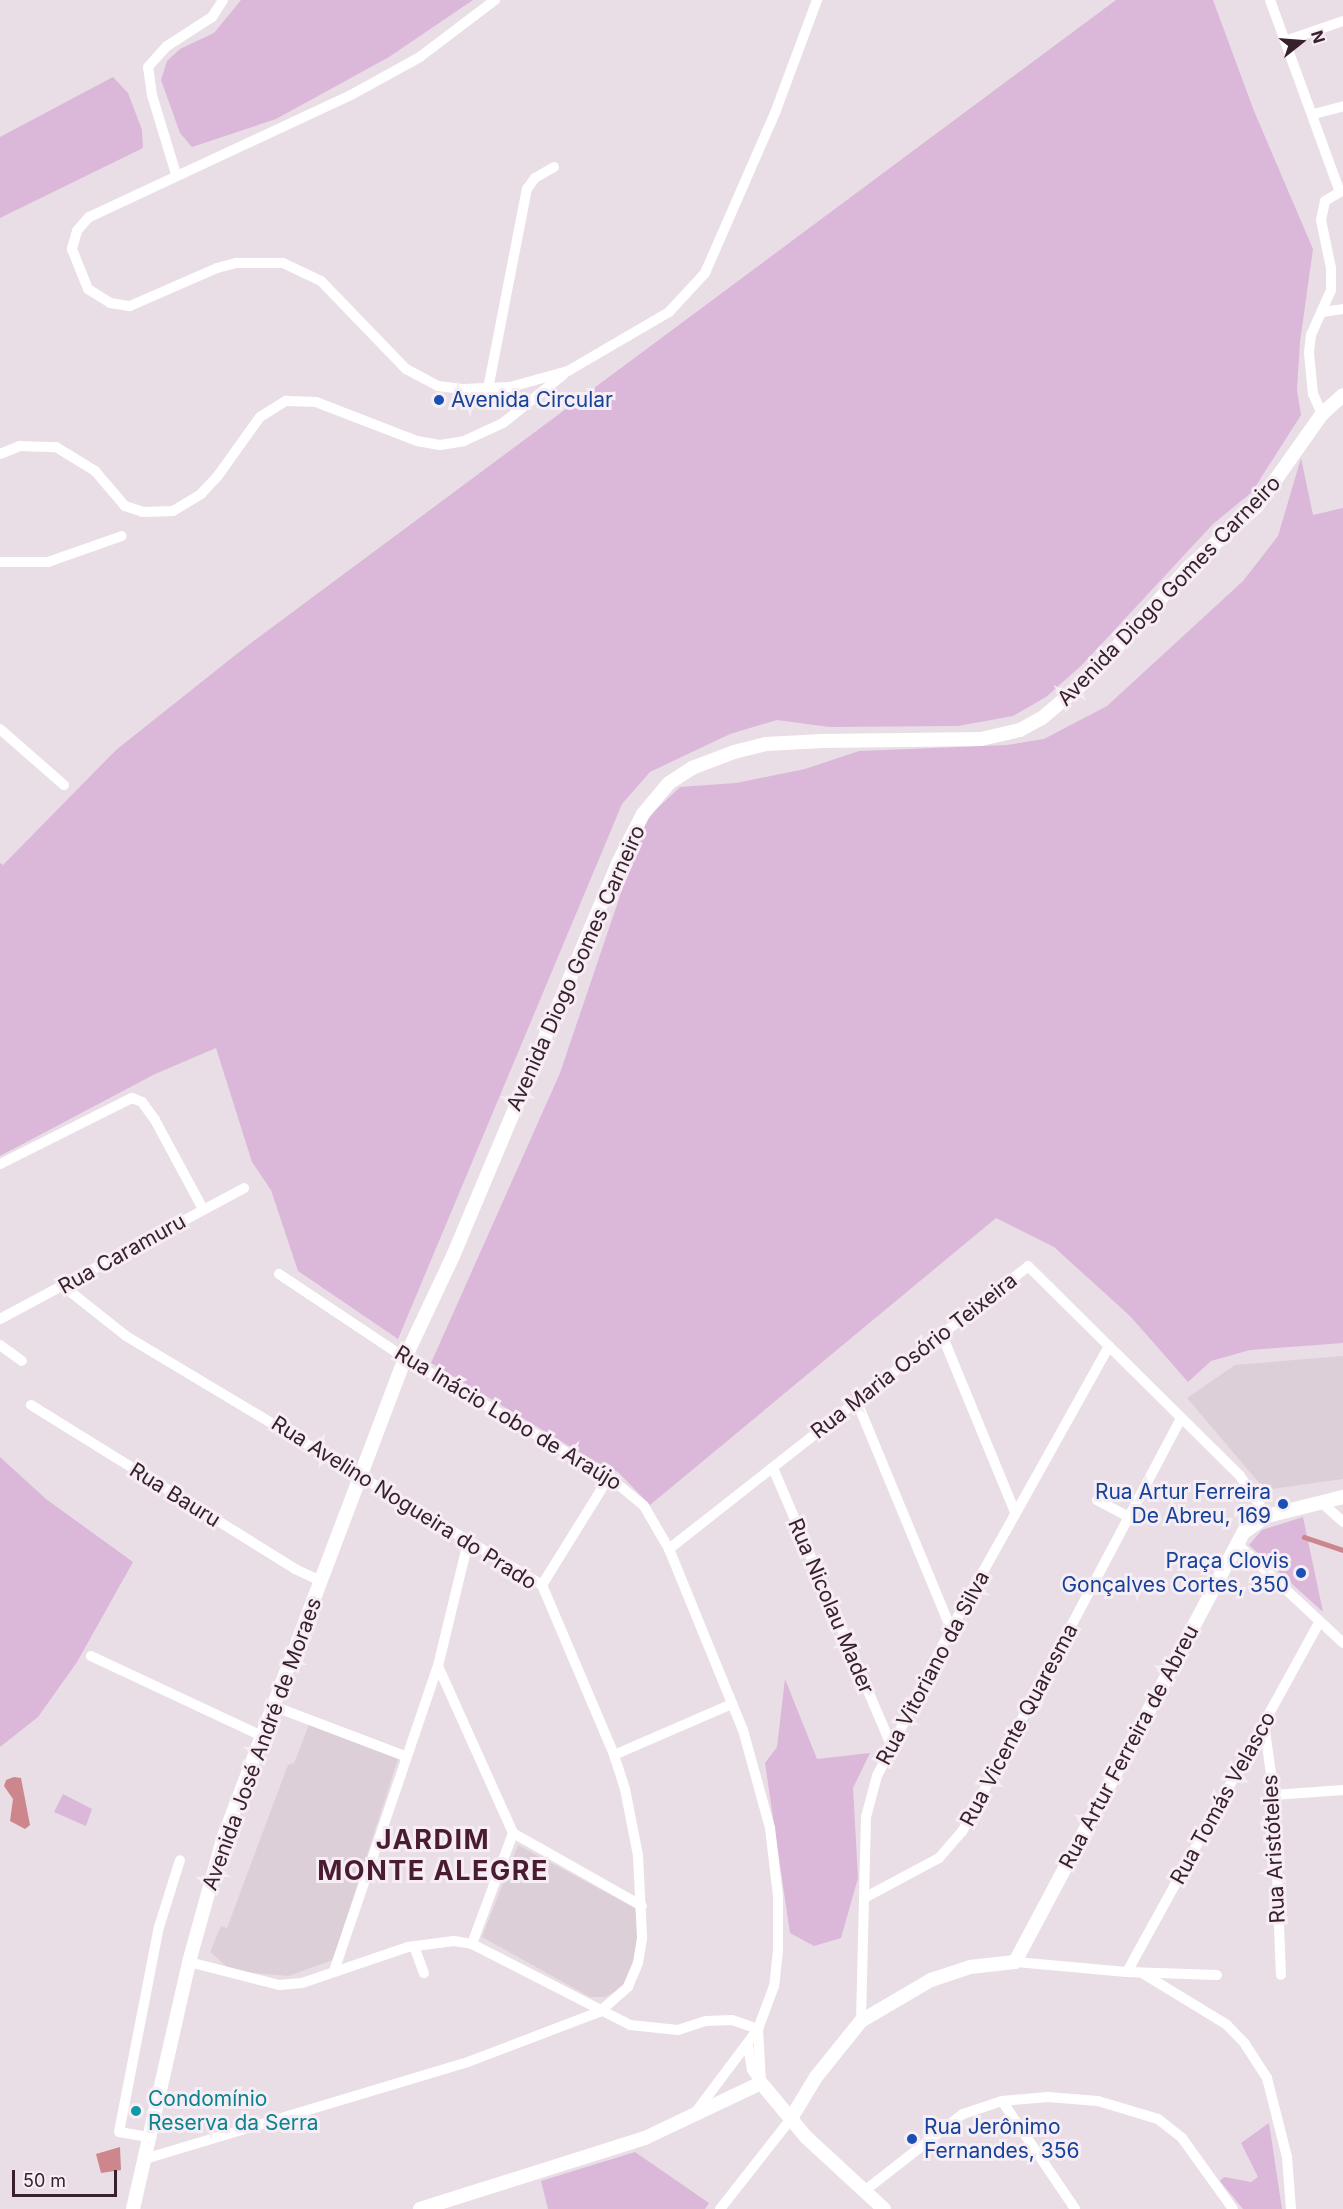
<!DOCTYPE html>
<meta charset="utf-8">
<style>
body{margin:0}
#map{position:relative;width:1343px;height:2209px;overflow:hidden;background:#e9dee6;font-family:Inter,sans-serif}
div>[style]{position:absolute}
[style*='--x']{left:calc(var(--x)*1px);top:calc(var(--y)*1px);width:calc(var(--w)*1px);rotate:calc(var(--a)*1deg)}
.built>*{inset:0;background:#ddcfd8}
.green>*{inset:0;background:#dbb7da}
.water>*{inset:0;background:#ce868d}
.stream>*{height:4.5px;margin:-2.25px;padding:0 2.25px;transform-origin:2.25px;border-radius:2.25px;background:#ce868d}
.minor>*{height:10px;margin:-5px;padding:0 5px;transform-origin:5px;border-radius:5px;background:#fff}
.tertiary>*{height:14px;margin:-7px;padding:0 7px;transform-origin:7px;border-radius:7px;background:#fff}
.dots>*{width:16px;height:16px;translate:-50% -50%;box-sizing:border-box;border:3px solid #f6eef4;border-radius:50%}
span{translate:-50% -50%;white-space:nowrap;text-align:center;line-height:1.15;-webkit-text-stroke:6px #f6eef4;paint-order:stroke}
.transit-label{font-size:21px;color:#164399}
.left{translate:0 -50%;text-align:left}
.right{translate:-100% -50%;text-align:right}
.street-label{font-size:21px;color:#39202d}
.culture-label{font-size:21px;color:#0d838f}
.district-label{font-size:27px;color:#4a1c33;font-weight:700;letter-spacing:1.5px}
.north{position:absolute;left:1271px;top:12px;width:60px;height:60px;-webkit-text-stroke:4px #f6eef4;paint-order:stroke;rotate:73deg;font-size:16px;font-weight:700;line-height:24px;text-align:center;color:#39202d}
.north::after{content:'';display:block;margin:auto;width:21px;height:27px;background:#39202d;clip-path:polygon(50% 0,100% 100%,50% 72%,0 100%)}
.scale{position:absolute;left:12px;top:2170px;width:105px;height:27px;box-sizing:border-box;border:3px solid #39202d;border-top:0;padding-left:8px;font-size:18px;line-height:21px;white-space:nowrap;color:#39202d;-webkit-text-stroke:4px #f6eef4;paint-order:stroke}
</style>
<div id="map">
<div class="built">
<div style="clip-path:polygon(1343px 1356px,1343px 1479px,1265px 1490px,1187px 1398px,1235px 1365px)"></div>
<div style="clip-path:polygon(309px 1725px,399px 1756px,333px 1960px,288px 1976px,232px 1971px,210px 1952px,221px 1926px,227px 1928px,288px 1765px,294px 1763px)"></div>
<div style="clip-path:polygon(518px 1845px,635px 1908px,638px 1932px,635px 1957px,628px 1979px,620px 1989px,605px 1997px,590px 1997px,482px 1937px)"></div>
</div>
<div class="green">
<div style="clip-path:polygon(241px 0,473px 0,389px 57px,276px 119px,192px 147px,180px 133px,161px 80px,167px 61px,180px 49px,214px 33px)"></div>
<div style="clip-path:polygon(1116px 0,1213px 0,1254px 111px,1313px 249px,1300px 342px,1297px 390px,1301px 415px,1252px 492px,1213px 524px,1082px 665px,1046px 697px,1013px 716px,958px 726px,829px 727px,777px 720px,730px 734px,650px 772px,622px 804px,398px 1339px,298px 1271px,271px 1190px,252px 1162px,216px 1048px,155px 1074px,0 1156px,0 863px,3px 865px,116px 750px,243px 649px)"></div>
<div style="clip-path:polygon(113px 77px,128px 93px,142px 130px,143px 148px,0 218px,0 137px)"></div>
<div style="clip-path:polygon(1301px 458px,1313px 515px,1343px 508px,1343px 1343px,1250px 1350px,1211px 1361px,1188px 1382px,1130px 1316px,1054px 1247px,996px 1218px,650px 1505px,618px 1472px,594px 1461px,431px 1363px,560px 1073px,646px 819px,680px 787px,736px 783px,805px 769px,859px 751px,1007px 745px,1044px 739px,1107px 706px,1243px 581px,1278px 536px)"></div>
<div style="clip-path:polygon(0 1457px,46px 1499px,133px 1562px,77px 1662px,38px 1717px,0 1747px)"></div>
<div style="clip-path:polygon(1303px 1517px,1323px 1612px,1249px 1545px,1262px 1530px)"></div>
<div style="clip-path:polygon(785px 1679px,817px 1759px,870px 1753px,853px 1788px,858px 1878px,841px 1938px,814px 1946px,790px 1933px,765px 1763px,777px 1747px)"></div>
<div style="clip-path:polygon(63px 1794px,92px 1809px,86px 1826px,54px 1812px)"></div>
<div style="clip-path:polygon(1269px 2123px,1282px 2209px,1243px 2209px,1220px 2181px,1224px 2177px,1251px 2182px,1258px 2177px,1241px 2143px)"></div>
<div style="clip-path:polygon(635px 2152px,709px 2203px,705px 2209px,548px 2209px,541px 2181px)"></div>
</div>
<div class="water">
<div style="clip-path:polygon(14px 1777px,21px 1778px,30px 1825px,25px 1829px,10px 1821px,13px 1799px,4px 1786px,6px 1780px)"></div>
<div style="clip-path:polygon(120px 2147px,121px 2170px,101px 2173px,96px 2154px)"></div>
</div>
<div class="stream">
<div style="--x:1304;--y:1537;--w:41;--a:18.4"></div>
</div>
<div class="minor">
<div style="--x:495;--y:0;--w:94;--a:142.8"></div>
<div style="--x:420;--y:57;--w:79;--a:151.2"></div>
<div style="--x:351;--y:95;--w:289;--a:155"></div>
<div style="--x:89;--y:217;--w:18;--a:131"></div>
<div style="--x:77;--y:231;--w:19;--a:106"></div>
<div style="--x:72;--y:249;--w:43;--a:68.2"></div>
<div style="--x:88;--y:289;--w:26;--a:32"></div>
<div style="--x:110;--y:303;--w:20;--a:9"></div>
<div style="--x:130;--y:306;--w:95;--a:-23.6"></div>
<div style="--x:217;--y:268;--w:20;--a:-15"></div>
<div style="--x:236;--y:263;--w:47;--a:0"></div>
<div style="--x:283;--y:263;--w:42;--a:25.3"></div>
<div style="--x:321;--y:281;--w:122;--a:46"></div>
<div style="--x:406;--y:369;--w:36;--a:28"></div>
<div style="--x:438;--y:386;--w:26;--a:7"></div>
<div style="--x:464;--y:389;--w:46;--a:-2.5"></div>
<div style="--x:510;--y:387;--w:60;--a:-15.4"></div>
<div style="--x:568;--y:371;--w:117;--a:-30.3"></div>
<div style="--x:669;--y:312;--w:53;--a:-47.3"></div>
<div style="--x:705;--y:273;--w:175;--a:-66.4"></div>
<div style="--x:775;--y:113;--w:121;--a:-69.6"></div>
<div style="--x:1270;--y:0;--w:202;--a:70"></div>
<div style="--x:1285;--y:41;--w:61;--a:-19"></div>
<div style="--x:1314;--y:114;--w:30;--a:-15"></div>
<div style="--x:176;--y:174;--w:83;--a:-106.9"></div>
<div style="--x:152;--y:95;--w:28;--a:-98"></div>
<div style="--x:148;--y:67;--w:28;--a:-48"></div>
<div style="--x:167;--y:46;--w:54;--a:-32.8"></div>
<div style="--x:212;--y:17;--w:20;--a:-57"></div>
<div style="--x:1322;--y:312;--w:21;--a:-8"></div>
<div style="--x:488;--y:389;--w:204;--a:-79"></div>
<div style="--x:527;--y:189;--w:14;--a:-54"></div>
<div style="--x:535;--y:178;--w:22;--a:-30"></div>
<div style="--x:1322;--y:414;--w:22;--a:-114"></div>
<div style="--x:1313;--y:394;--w:41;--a:-95.6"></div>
<div style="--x:1309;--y:353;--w:18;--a:-84"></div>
<div style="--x:1311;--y:335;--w:49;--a:-66"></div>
<div style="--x:1331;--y:290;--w:22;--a:-90"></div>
<div style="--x:1331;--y:268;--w:49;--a:-101.8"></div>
<div style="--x:1321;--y:220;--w:19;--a:-78"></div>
<div style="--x:1325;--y:201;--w:21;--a:-31"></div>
<div style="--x:0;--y:454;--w:22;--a:-22"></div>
<div style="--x:20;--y:446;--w:36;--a:2"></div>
<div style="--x:56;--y:447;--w:46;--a:31.6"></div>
<div style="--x:95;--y:471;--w:46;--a:49.4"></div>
<div style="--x:125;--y:506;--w:19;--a:18"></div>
<div style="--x:143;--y:512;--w:30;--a:-2"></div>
<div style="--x:173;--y:511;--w:33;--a:-31"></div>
<div style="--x:201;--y:494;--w:23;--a:-47"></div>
<div style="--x:217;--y:477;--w:74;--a:-54.4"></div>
<div style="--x:260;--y:417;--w:31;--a:-32"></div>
<div style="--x:286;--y:401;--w:30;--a:2"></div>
<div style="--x:316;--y:402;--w:108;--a:21.1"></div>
<div style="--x:417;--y:441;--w:23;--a:10"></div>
<div style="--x:440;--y:445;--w:24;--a:-9"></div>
<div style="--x:464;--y:441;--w:43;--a:-24.8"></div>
<div style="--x:503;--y:423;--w:77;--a:-38.7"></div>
<div style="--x:0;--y:562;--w:48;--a:0"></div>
<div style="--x:48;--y:562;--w:78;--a:-19.4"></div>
<div style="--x:0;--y:729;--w:85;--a:41.2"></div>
<div style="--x:0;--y:1164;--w:148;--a:-26.6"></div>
<div style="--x:132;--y:1098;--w:11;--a:22"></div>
<div style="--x:142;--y:1102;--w:22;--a:54"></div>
<div style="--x:155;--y:1120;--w:101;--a:61.7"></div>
<div style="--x:279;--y:1274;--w:151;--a:33.7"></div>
<div style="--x:405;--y:1358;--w:236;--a:30.3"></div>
<div style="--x:609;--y:1477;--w:45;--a:39.6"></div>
<div style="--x:644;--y:1506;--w:50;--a:59.8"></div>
<div style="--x:669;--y:1549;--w:196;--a:67.8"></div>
<div style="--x:743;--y:1730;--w:102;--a:74.6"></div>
<div style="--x:770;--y:1828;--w:68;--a:83.3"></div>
<div style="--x:778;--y:1896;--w:54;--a:90"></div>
<div style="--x:778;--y:1950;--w:36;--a:96"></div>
<div style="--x:774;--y:1986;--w:46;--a:110.4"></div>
<div style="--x:758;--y:2029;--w:54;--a:86.8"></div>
<div style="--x:63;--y:1286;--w:80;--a:38.4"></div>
<div style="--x:126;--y:1336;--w:485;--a:30.9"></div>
<div style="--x:542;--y:1585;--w:185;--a:67"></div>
<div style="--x:614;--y:1755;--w:36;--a:72"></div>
<div style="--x:625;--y:1789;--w:67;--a:78.9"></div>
<div style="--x:638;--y:1855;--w:83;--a:87.2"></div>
<div style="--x:642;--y:1938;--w:25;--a:99"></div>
<div style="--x:638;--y:1963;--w:26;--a:113"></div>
<div style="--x:628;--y:1987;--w:38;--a:139"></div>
<div style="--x:599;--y:2012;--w:140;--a:159.1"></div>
<div style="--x:468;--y:2062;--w:338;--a:163.3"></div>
<div style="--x:0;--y:1319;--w:277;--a:-28.2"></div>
<div style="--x:942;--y:1335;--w:191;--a:67.6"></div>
<div style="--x:0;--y:1345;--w:27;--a:36"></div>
<div style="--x:857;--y:1402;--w:246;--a:67.5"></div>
<div style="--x:31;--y:1405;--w:311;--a:31.8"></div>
<div style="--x:295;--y:1569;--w:29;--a:25"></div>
<div style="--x:773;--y:1468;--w:300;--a:66.9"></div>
<div style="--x:1097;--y:1500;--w:36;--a:28"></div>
<div style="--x:1321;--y:1502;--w:30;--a:42"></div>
<div style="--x:1237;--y:1544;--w:145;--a:43"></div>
<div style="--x:669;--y:1549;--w:457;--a:-38.2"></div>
<div style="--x:1028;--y:1266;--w:298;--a:44.7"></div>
<div style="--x:1240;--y:1476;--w:48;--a:56"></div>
<div style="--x:542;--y:1585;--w:127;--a:-58.2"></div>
<div style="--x:91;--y:1656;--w:189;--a:25.1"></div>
<div style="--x:438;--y:1666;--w:183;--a:65.8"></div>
<div style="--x:513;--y:1833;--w:148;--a:29.5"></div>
<div style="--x:273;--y:1706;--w:143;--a:20.8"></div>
<div style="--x:1264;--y:1724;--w:72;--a:82"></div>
<div style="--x:1274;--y:1795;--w:180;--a:87.8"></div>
<div style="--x:614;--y:1755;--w:129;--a:-23.4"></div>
<div style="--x:1274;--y:1795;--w:69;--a:-4.1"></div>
<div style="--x:866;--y:1897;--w:83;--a:-28.1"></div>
<div style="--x:939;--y:1858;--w:35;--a:-49"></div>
<div style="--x:962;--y:1832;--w:467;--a:-62.1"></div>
<div style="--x:472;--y:1944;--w:118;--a:-69.7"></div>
<div style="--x:414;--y:1946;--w:29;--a:70"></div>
<div style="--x:189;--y:1962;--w:93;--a:14.3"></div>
<div style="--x:279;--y:1985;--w:23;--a:-5"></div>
<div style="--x:302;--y:1983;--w:112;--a:-18.8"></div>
<div style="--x:408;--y:1947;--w:46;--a:-7.4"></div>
<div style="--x:454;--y:1941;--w:18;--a:9"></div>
<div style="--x:472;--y:1944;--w:178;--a:27.1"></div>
<div style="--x:630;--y:2025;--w:48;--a:5.9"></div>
<div style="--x:678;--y:2030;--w:29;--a:-18"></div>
<div style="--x:706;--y:2021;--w:26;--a:-2"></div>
<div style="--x:732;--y:2020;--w:28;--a:19"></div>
<div style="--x:1015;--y:1962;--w:112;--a:5.1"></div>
<div style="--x:1127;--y:1972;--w:90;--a:1.9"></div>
<div style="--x:334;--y:1971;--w:322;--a:-71.2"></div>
<div style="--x:438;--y:1666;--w:128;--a:-76.4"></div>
<div style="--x:1127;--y:1972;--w:397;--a:-61.2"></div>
<div style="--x:1142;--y:1973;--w:98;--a:31.3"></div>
<div style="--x:1226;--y:2024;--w:28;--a:46"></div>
<div style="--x:1245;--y:2044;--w:40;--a:57.1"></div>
<div style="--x:1267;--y:2078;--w:81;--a:75.8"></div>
<div style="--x:1287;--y:2157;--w:52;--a:85.6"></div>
<div style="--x:861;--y:2021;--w:204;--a:-88.6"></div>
<div style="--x:866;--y:1817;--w:42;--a:-75"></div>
<div style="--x:877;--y:1776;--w:165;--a:-63.3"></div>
<div style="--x:951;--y:1629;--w:324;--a:-60.8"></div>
<div style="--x:748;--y:2045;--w:25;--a:81"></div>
<div style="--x:752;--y:2070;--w:16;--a:55"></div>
<div style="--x:1002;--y:2101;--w:130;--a:55.9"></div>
<div style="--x:695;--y:2113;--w:105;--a:-53.1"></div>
<div style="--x:148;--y:2137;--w:29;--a:-170"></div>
<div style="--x:119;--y:2132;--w:209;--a:-79"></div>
<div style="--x:159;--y:1927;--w:70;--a:-72.6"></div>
<div style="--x:863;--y:2192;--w:127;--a:-38"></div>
<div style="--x:963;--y:2114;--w:41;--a:-18.4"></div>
<div style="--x:1002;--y:2101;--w:46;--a:-5"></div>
<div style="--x:1048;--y:2097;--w:50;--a:4.6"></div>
<div style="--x:1098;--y:2101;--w:63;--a:16.7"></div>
<div style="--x:1158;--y:2119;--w:31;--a:38"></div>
<div style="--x:1182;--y:2138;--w:87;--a:54.3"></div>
<div style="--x:720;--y:2209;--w:113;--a:-51.8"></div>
</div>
<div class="tertiary">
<div style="--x:790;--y:2120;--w:50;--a:-58.8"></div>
<div style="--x:816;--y:2077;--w:72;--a:-51.2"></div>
<div style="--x:861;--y:2021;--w:81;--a:-30.4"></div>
<div style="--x:931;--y:1980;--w:41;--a:-18.4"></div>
<div style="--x:970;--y:1967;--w:45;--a:-6.3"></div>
<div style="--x:1015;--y:1962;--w:487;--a:-62"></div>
<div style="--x:1244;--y:1532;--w:28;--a:-35"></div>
<div style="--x:1267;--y:1516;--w:78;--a:-14"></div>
<div style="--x:133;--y:2209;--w:253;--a:-77.2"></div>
<div style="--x:189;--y:1962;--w:128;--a:-74.5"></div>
<div style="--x:223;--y:1839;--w:514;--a:-69.27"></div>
<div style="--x:405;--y:1358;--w:113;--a:-64.8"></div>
<div style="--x:453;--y:1256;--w:426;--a:-67.2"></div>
<div style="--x:618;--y:863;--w:55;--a:-63"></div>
<div style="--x:643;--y:814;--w:40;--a:-50"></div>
<div style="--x:669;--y:783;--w:27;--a:-33"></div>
<div style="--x:692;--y:768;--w:45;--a:-20.9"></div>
<div style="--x:734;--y:752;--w:33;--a:-14"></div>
<div style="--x:766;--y:744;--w:56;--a:-3.1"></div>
<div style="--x:822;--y:741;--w:159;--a:-0.7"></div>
<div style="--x:981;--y:739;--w:40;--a:-13"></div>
<div style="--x:1020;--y:730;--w:25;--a:-29"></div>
<div style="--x:1042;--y:718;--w:59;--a:-40.2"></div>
<div style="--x:1087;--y:680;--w:152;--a:-47.9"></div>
<div style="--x:1189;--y:567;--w:91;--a:-41.9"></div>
<div style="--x:1257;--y:506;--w:113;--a:-54.8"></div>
<div style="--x:1322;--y:414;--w:28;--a:-42"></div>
<div style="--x:420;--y:2209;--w:236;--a:-17.5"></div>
<div style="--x:645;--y:2138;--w:128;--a:-25.4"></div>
<div style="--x:761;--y:2083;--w:70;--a:50.2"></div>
<div style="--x:806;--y:2137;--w:106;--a:42.7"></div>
</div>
<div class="dots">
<div style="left:439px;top:400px;background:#1a4fb4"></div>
<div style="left:1283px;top:1504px;background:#1a4fb4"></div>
<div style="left:1301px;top:1573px;background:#1a4fb4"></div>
<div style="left:136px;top:2111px;background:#0f9aa8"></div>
<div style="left:912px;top:2139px;background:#1a4fb4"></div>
</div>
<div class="transit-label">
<span class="left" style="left:451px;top:400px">Avenida Circular</span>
<span class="right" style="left:1271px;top:1504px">Rua Artur Ferreira<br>De Abreu, 169</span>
<span class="right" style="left:1289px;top:1573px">Praça Clovis<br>Gonçalves Cortes, 350</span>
<span class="left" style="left:924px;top:2139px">Rua Jerônimo<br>Fernandes, 356</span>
</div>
<div class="street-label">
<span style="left:1169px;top:591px;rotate:-46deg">Avenida Diogo Gomes Carneiro</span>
<span style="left:576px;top:968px;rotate:-66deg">Avenida Diogo Gomes Carneiro</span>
<span style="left:122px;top:1254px;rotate:-29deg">Rua Caramuru</span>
<span style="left:914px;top:1356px;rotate:-38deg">Rua Maria Osório Teixeira</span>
<span style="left:508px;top:1418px;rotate:31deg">Rua Inácio Lobo de Araújo</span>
<span style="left:175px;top:1495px;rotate:32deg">Rua Bauru</span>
<span style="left:404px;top:1503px;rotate:32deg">Rua Avelino Nogueira do Prado</span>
<span style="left:831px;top:1606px;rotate:67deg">Rua Nicolau Mader</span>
<span style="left:933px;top:1668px;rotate:-62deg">Rua Vitoriano da Silva</span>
<span style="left:1019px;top:1725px;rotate:-62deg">Rua Vicente Quaresma</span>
<span style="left:262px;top:1744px;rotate:-70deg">Avenida José André de Moraes</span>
<span style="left:1129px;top:1747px;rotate:-62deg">Rua Artur Ferreira de Abreu</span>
<span style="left:1223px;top:1798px;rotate:-61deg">Rua Tomás Velasco</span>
<span style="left:1274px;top:1849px;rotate:-93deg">Rua Aristóteles</span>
</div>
<div class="culture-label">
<span class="left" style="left:148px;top:2111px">Condomínio<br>Reserva da Serra</span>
</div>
<div class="district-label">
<span style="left:433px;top:1855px">JARDIM<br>MONTE ALEGRE</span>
</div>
<div class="north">N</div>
<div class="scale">50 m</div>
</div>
